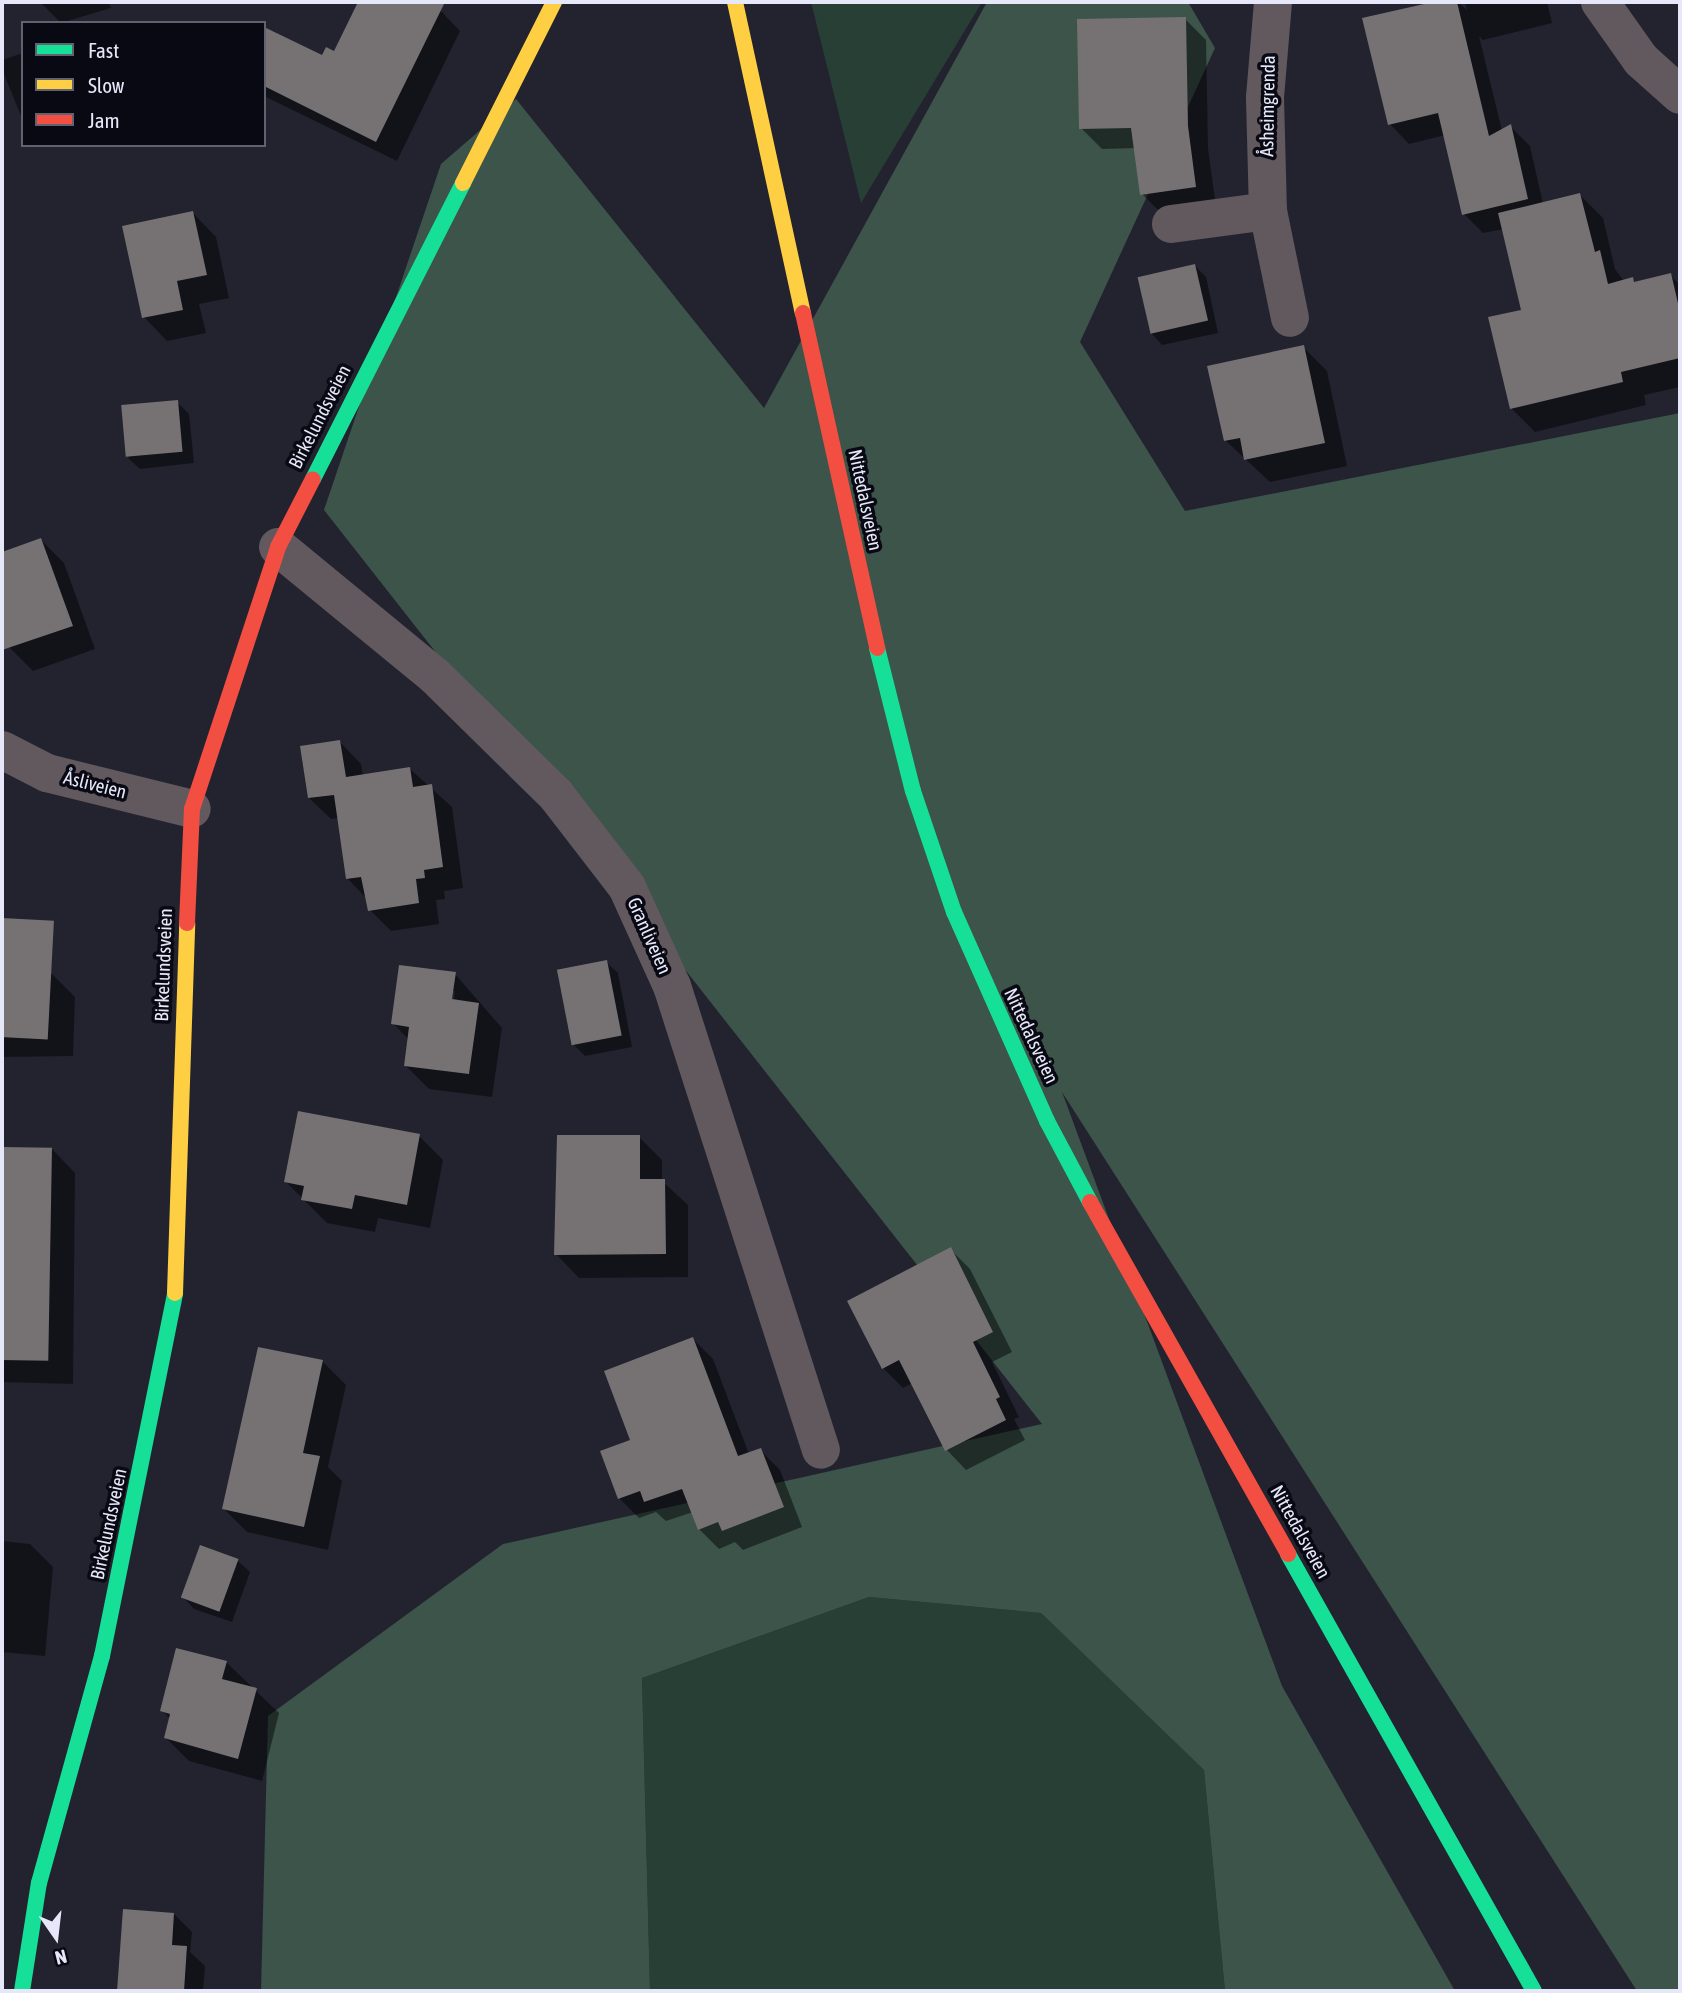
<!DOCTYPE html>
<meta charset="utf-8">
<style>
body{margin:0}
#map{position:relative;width:1682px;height:1993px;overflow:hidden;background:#232330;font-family:"Asap Condensed",sans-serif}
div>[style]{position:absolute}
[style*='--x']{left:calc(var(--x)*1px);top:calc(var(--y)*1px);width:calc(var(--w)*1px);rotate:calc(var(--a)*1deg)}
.green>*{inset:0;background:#273f34}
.forest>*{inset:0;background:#3c5449}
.shadow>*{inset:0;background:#0007}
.building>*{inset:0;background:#767273;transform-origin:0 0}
.street>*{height:38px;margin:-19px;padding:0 19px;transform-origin:19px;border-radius:19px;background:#61595e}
.fast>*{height:16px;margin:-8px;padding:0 8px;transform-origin:8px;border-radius:8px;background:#16e098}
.slow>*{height:16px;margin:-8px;padding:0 8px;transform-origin:8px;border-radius:8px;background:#ffcf43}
.jam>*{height:16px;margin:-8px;padding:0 8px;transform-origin:8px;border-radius:8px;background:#f24e42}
span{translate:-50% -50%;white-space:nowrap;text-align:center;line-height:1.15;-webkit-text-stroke:7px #090914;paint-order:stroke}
.street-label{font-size:19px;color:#e6e8f9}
.frame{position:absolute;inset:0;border:4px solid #e6e8f9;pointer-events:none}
.legend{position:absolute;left:21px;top:21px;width:245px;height:126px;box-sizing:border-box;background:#090914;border:2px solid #616270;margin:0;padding:9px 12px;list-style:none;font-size:21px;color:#e6e8f9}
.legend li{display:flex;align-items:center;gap:14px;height:35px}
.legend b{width:35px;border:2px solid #616270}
.north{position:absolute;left:21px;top:1902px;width:70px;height:70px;-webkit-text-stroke:5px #090914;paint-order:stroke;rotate:166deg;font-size:19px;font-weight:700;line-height:28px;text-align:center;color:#e6e8f9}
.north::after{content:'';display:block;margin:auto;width:24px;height:32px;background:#e6e8f9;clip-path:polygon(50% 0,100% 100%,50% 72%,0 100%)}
</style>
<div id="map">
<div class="green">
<div style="clip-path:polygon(811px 2px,982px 2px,861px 203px)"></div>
<div style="clip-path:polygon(869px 1597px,1041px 1613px,1204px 1770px,1225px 1991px,650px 1991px,642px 1678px)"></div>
</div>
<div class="forest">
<div style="clip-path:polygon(987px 2px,1188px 2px,1215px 48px,1080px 342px,1185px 511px,1680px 413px,1680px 1991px,1637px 1991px,1062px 1092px,1282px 1686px,1455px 1991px,1225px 1991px,1204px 1770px,1041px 1613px,869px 1597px,642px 1678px,650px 1991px,261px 1991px,268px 1716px,503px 1544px,1042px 1424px,324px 510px,441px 164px,516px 99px,764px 408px)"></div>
</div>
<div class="shadow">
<div style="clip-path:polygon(40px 2px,109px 2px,111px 8px,61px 23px)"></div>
<div style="clip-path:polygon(360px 2px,422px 2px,440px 10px,460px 31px,397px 161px,264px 96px,264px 29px,323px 58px,335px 53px)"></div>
<div style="clip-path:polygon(1441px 2px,1458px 2px,1467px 10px,1465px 2px,1547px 2px,1552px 23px,1483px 40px,1479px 36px,1502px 131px,1510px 126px,1530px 146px,1543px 204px,1580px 195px,1603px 218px,1615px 269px,1624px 281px,1632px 279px,1637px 284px,1670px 275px,1680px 285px,1680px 387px,1644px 395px,1646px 405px,1535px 432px,1511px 408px,1523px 311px,1504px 229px,1483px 233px,1464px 214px,1445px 135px,1409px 144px,1390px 124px,1364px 20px)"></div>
<div style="clip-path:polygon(1185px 19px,1206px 40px,1208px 148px,1216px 207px,1163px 215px,1142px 194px,1136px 148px,1102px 149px,1081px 128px)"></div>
<div style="clip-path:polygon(23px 53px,23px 121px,2px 69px,2px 60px)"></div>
<div style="clip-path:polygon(193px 213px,216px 237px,229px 298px,199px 304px,206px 333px,167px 341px,144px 317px)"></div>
<div style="clip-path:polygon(1195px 266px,1206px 277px,1218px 333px,1162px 345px,1151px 333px)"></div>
<div style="clip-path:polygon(1303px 347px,1327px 371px,1347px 466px,1270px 482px,1225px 440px)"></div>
<div style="clip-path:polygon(177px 402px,189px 414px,194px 463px,140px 469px,128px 458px)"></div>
<div style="clip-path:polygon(41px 540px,64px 563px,95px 649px,33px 671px,9px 647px,2px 627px,2px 554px)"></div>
<div style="clip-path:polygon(340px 742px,361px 764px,363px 776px,410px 769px,452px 807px,463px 888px,444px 891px,445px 899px,436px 900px,439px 924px,391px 931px,370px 910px,367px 899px,347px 878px,339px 818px,331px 819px,309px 798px)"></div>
<div style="clip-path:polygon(606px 962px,618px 973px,632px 1047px,585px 1056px,574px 1045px)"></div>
<div style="clip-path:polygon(2px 971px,52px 974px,75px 997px,73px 1056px,2px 1057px)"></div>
<div style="clip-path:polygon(evenodd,455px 974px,502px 1028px,492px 1097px,429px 1089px,405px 1065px,409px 1040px,393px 1023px,455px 974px,452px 991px,455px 991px,453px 1008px,450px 1008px,452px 991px)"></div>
<div style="clip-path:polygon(419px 1136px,443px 1160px,430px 1228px,378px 1218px,375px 1232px,327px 1223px,286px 1182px)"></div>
<div style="clip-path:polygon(639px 1137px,662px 1160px,662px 1181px,688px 1205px,688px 1277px,579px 1278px,556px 1254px)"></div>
<div style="clip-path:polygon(2px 1148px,52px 1149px,75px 1173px,73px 1384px,2px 1382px)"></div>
<div style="clip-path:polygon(950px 1249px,970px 1269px,1012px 1352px,992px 1362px,1019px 1417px,1014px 1419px,1025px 1440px,966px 1470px,947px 1450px,912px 1383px,903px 1388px,883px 1368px)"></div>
<div style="clip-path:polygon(693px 1339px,713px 1359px,749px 1454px,760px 1450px,780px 1470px,802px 1527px,743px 1550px,735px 1542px,719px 1549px,699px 1529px,693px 1512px,666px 1521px,656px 1512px,639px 1518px,619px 1498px,632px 1441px)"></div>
<div style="clip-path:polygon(322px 1361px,346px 1385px,328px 1467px,342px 1481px,328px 1550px,247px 1532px,224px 1509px)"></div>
<div style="clip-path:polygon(2px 1541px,30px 1544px,53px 1567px,45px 1656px,2px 1652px)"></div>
<div style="clip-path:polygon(238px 1561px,250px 1572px,232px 1622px,194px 1609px,183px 1597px)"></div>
<div style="clip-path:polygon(226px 1662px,279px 1713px,262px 1781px,189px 1761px,166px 1738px,171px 1720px,162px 1710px)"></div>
<div style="clip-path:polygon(125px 1911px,174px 1914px,192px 1932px,190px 1952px,205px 1966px,203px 1991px,118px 1991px)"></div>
</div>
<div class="building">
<div style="clip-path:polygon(358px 2px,445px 2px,376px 142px,264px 86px,264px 27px,322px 55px,326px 47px,334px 51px)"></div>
<div style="clip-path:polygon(1433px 2px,1457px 2px,1489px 136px,1511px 124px,1528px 199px,1462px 215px,1438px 113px,1388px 125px,1362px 18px)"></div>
<div style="clip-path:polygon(1186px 17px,1188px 126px,1196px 187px,1140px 195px,1131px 128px,1079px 129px,1077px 19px)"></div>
<div style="clip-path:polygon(1580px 193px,1595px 252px,1600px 250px,1608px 284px,1633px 277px,1634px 282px,1671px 273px,1680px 312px,1680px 358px,1621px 372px,1623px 382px,1510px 409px,1488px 317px,1521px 310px,1498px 213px)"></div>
<div style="clip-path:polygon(193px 211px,207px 275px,177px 281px,183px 310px,142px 318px,122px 226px)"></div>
<div style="left:1195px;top:264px;width:58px;height:59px;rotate:77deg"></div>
<div style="clip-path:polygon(1304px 345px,1325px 443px,1244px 460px,1240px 438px,1224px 441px,1207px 366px)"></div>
<div style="left:178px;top:400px;width:52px;height:57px;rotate:85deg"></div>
<div style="clip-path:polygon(41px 538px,73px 626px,2px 650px,2px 552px)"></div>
<div style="clip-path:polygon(340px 740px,346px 777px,410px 767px,413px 787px,432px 784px,443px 867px,424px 870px,425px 878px,416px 879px,419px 903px,368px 911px,361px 877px,346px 879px,334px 795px,308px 798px,300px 746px)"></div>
<div style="left:2px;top:918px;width:52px;height:119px;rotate:3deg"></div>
<div style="left:607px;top:960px;width:77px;height:51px;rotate:79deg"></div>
<div style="clip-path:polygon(399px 965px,456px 972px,452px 999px,479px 1003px,469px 1074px,404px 1066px,409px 1027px,391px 1024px)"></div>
<div style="clip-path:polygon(298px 1111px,420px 1134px,407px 1205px,355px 1195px,352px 1209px,301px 1200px,304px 1186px,284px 1182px)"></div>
<div style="clip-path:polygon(557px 1135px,640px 1135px,640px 1179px,665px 1179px,666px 1254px,554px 1255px)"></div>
<div style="left:2px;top:1147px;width:50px;height:213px;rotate:1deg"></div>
<div style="clip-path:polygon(951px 1247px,993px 1332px,973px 1342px,1000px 1397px,996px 1399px,1006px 1420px,945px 1451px,899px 1360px,882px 1369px,847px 1301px)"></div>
<div style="clip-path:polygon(693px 1337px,738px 1456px,761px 1448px,784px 1507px,722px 1531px,718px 1522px,698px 1530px,682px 1489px,644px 1502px,640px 1491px,618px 1499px,600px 1451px,630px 1440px,604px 1371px)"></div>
<div style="clip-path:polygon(258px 1347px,323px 1360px,303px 1453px,320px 1456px,304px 1527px,222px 1509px)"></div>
<div style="left:200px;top:1545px;width:41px;height:56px;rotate:20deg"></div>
<div style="clip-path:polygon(176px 1648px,227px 1661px,222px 1679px,257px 1688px,238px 1759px,164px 1738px,170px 1714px,160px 1711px)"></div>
<div style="clip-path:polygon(123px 1909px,174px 1913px,172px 1945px,187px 1946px,184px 1991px,117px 1991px)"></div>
</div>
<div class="street">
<div style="--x:1273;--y:2;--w:96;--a:94.8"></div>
<div style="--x:1265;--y:98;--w:113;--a:88.5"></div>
<div style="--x:1268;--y:211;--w:109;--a:78.4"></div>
<div style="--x:1600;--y:2;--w:71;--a:54.7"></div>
<div style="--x:1641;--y:60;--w:52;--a:41.9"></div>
<div style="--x:1171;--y:224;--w:98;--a:-7.6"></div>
<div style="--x:278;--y:547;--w:203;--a:39.4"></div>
<div style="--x:435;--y:676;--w:170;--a:44.5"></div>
<div style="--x:556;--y:795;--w:116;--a:52.3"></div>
<div style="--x:627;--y:887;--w:109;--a:65.6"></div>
<div style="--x:672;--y:986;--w:487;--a:72.2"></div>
<div style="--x:2;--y:750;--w:51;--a:27.1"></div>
<div style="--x:47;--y:773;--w:149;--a:13.9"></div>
</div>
<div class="fast">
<div style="--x:313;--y:479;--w:332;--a:-63.1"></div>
<div style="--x:877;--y:648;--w:147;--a:75.9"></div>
<div style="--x:913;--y:791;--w:128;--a:71.3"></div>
<div style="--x:954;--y:912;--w:229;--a:66"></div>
<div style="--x:1047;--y:1121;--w:92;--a:62"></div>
<div style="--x:1288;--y:1554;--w:501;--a:60.62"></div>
<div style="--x:22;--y:1991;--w:109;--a:-81.1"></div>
<div style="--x:39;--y:1883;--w:236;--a:-74.5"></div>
<div style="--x:102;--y:1656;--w:370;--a:-78.6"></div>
</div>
<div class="slow">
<div style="--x:735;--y:2;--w:318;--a:77.7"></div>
<div style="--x:463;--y:183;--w:203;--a:-63.3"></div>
<div style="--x:175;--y:1293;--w:370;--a:-88.1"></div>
</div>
<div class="jam">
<div style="--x:803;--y:313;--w:343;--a:77.5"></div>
<div style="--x:187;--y:923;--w:114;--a:-87.5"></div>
<div style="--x:192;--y:809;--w:276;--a:-71.8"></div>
<div style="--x:278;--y:547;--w:76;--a:-62.8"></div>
<div style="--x:1090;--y:1202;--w:404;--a:60.6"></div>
</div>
<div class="street-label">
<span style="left:1268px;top:106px;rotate:-89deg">Åsheimgrenda</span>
<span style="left:320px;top:417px;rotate:-63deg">Birkelundsveien</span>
<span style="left:865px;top:500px;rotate:78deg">Nittedalsveien</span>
<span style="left:95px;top:785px;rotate:14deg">Åsliveien</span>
<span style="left:649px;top:936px;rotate:66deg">Granliveien</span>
<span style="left:164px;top:965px;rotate:-88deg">Birkelundsveien</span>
<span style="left:1031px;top:1036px;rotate:65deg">Nittedalsveien</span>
<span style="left:109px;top:1524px;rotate:-78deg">Birkelundsveien</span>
<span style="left:1300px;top:1532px;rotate:61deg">Nittedalsveien</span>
</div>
<div class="frame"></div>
<ul class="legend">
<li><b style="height:9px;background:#16e098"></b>Fast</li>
<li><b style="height:9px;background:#ffcf43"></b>Slow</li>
<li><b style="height:9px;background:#f24e42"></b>Jam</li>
</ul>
<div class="north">N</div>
</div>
